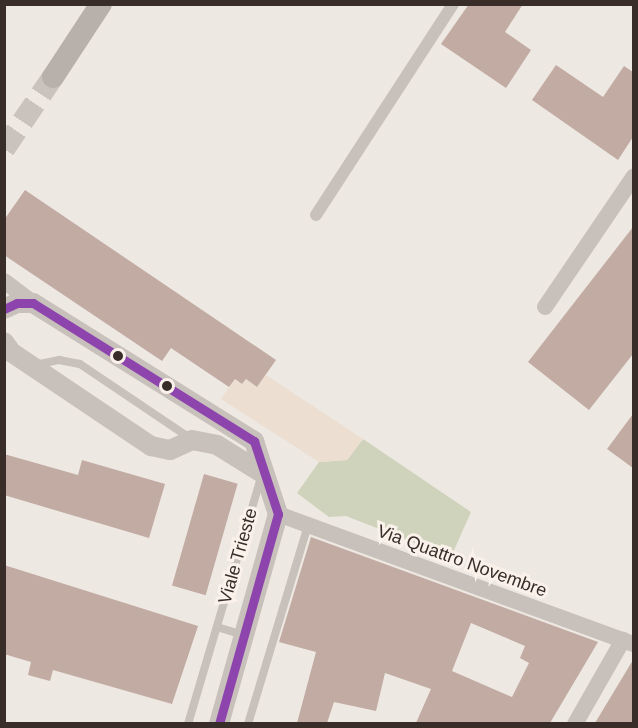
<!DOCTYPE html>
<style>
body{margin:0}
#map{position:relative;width:638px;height:728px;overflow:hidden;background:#eee8e2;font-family:Helvetica,sans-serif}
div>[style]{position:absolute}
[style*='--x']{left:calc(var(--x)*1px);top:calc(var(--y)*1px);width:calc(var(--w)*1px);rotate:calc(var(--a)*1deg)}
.green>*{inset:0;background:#d0d3bc}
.plaza>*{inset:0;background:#ecdfd2}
.building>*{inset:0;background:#c1aba3;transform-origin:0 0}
.secondary-tunnel>*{height:22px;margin-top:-11px;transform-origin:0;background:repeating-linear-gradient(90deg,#cac3bd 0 22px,transparent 0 33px)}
.service>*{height:8px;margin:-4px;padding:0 4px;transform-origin:4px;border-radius:4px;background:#c7c0bb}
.pedestrian>*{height:12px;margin:-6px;padding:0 6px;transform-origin:6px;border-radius:6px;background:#c7c0bb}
.minor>*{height:16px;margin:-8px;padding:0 8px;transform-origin:8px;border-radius:8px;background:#c7c0bb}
.tertiary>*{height:20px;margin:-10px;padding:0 10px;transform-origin:10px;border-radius:10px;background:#c7c0bb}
.secondary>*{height:22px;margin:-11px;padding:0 11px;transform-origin:11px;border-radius:11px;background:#b8b0ab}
.bus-1>*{height:9px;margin:-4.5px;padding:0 4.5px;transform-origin:4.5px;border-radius:4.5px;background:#8e44ad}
.dots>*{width:16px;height:16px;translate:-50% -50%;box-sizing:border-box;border:3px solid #faf2ea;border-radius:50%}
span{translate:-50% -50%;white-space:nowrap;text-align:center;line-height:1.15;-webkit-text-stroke:6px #faf2ea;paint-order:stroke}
.street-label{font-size:18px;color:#382d29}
.frame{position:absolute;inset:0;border:6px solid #382d29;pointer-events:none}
</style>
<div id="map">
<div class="green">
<div style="clip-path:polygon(363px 439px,471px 512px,451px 557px,346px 516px,329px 517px,297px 493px,319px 462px,347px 460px)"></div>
</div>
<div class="plaza">
<div style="clip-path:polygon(266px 375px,363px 439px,347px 460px,319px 462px,221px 399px,235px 379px,242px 384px,246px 379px,257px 387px)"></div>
</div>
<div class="building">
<div style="clip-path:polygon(469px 4px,523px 4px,505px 32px,531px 50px,506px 88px,441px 44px)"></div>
<div style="clip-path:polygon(556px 65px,603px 97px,624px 66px,633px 72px,633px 137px,618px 160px,532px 100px)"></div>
<div style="clip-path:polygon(25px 190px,276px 360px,257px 387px,246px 379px,242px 384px,235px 379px,229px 387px,171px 348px,162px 361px,4px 255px,4px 220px)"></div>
<div style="clip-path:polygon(633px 227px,633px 354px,589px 410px,528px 362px)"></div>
<div style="clip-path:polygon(633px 414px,633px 468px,607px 449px)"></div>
<div style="clip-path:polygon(4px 454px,78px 475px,82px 460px,165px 484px,149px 538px,4px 495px)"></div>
<div style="left:204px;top:474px;width:35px;height:116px;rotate:16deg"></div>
<div style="clip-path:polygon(evenodd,311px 537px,598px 642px,550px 723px,416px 723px,431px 689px,385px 673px,376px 711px,334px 702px,327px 723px,297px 723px,316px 652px,279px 642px,311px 537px,471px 623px,525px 646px,520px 658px,529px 663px,512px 697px,452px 671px,471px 623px)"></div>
<div style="clip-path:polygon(4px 565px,198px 626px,172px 704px,53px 670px,50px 681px,28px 675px,31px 662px,4px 654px)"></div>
<div style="clip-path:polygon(633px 660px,633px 723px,595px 723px)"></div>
</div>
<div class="secondary-tunnel">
<div style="--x:4;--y:149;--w:87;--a:-55.8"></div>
</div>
<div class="service">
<div style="--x:35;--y:365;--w:25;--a:-12"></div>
<div style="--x:59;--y:360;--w:21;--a:11"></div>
<div style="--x:80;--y:364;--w:134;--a:34"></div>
<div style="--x:217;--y:627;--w:28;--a:17"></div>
<div style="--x:188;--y:724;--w:258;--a:-73.5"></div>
<div style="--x:248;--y:724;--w:208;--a:-73.2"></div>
</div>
<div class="pedestrian">
<div style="--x:316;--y:215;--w:252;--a:-57"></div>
</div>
<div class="minor">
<div style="--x:4;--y:281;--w:36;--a:37"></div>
<div style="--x:545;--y:307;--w:158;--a:-55.8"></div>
<div style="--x:278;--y:514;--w:379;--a:20.1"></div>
<div style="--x:575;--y:724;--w:97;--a:-60.3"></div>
</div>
<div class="tertiary">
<div style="--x:4;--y:309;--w:14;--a:-25"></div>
<div style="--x:17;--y:303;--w:16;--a:0"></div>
<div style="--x:33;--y:303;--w:261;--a:32"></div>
<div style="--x:254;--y:441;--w:77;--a:71.8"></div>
<div style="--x:278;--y:514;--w:218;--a:105.7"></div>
<div style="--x:4;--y:342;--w:12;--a:55"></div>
<div style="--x:11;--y:352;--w:169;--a:33.9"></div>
<div style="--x:151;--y:446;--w:19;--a:12"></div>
<div style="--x:170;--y:450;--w:24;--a:-24"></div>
<div style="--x:192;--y:440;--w:25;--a:11"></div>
<div style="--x:217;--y:445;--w:53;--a:31.9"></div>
</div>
<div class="secondary">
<div style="--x:53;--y:77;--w:87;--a:-56.7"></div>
</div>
<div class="bus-1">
<div style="--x:4;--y:309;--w:14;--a:-25"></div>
<div style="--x:17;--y:303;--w:16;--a:0"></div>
<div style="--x:33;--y:303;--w:261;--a:32"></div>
<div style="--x:254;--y:441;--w:77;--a:71.8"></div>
<div style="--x:278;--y:514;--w:218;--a:105.7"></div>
</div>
<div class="dots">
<div style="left:118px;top:356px;background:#382d29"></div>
<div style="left:167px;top:386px;background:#382d29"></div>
</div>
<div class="street-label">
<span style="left:238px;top:556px;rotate:-74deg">Viale Trieste</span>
<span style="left:462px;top:561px;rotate:20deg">Via Quattro Novembre</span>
</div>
<div class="frame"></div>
</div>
